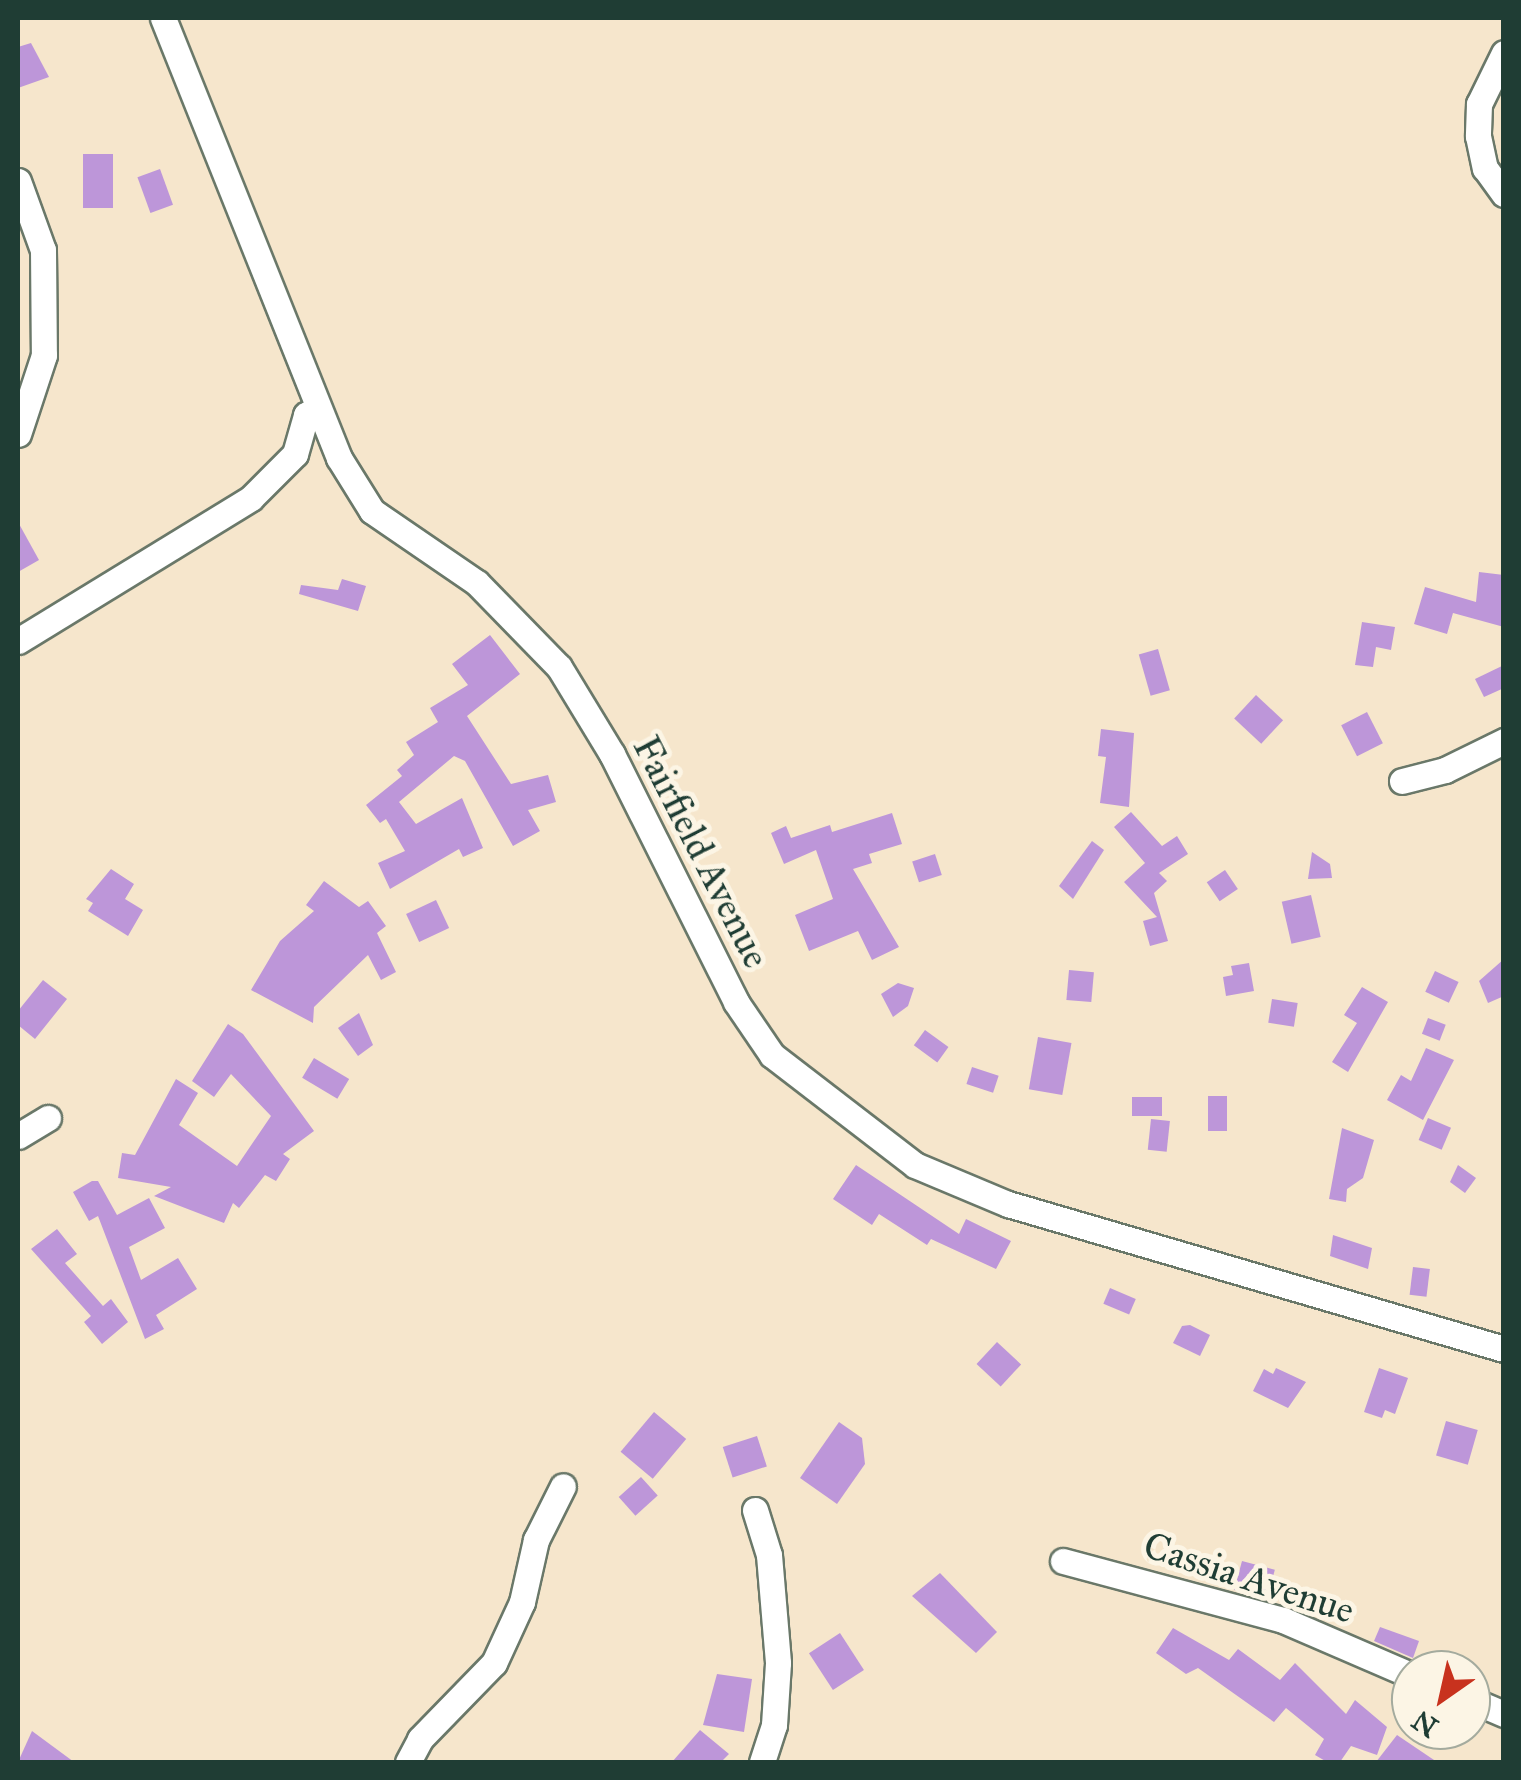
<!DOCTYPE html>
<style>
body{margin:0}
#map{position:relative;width:1521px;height:1780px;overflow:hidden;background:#f6e6cc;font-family:"IM FELL Great Primer",serif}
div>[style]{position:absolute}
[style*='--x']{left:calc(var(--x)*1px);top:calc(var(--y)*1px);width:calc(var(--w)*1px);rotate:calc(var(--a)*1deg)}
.building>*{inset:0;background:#bd96d9;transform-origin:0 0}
.roads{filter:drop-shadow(2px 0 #6a7869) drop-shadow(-2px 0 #6a7869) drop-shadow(0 2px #6a7869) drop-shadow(0 -2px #6a7869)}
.minor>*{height:25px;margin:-12.5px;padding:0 12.5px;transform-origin:12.5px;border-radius:12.5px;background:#fff}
span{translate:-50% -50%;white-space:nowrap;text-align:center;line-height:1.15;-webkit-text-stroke:10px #fcf5e5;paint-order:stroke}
.street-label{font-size:38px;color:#1f3d34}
.frame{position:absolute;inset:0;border:20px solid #1f3d34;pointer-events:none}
.north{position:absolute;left:1391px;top:1650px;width:100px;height:100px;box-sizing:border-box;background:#fcf5e5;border:2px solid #a4ab9e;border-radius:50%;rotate:214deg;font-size:28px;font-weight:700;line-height:40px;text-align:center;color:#1f3d34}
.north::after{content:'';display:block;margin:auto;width:35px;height:45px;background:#c8321e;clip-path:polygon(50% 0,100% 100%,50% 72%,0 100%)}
</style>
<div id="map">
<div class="building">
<div style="clip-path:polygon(31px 43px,49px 77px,18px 88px,18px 47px)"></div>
<div style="left:83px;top:154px;width:30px;height:54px"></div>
<div style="left:160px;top:169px;width:38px;height:24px;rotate:70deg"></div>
<div style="clip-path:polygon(18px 522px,39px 560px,18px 572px)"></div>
<div style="clip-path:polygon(1479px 572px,1504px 575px,1504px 627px,1453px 613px,1447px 634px,1414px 624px,1425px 587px,1476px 602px)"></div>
<div style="clip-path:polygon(342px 579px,366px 586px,358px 611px,299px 594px,301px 585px,338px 590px)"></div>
<div style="clip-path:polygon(1362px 622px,1395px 627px,1391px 650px,1376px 647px,1373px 667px,1355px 665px)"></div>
<div style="clip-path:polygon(490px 635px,520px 674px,467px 716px,511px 784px,548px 775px,556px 802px,528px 810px,540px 831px,513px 846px,465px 761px,454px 756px,399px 802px,416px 824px,462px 798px,483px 848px,463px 857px,459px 849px,390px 889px,378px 863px,405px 851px,386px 819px,380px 823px,366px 805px,402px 776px,397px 770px,414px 755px,406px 742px,438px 722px,430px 708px,468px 685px,452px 664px)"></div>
<div style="left:1158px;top:649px;width:43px;height:20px;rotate:74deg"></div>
<div style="clip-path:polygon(1504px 665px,1504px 688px,1484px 697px,1475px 679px)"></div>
<div style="left:1256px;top:695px;width:37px;height:32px;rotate:43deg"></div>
<div style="left:1367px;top:712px;width:35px;height:29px;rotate:63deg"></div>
<div style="clip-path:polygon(1101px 729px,1134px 733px,1129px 807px,1100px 803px,1106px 757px,1098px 756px)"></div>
<div style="clip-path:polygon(1131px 812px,1162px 846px,1177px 836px,1188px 854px,1159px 873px,1167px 881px,1154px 893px,1168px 941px,1150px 946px,1143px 921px,1157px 917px,1124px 882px,1145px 863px,1114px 827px)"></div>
<div style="clip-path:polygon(892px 813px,902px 844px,869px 854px,872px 863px,853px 869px,899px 947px,872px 960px,858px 931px,809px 951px,795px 915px,833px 899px,816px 850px,784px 864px,771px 833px,786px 826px,791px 838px,830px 825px,832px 832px)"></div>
<div style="clip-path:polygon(1092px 841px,1104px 850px,1073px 899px,1059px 886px)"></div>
<div style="clip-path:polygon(1312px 852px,1330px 864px,1332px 878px,1308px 879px)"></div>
<div style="left:935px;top:854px;width:22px;height:24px;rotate:72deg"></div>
<div style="left:719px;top:867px;width:20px;height:19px;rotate:63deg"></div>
<div style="clip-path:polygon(111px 869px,134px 884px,125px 899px,143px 910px,128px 936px,88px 911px,93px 903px,86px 899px)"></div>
<div style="left:1225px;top:870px;width:23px;height:22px;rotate:56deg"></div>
<div style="clip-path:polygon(324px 881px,359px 907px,368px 901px,386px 926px,377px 933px,396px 972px,381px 980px,368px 955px,314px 1007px,313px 1023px,251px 990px,280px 941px,314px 911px,306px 905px)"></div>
<div style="left:1311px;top:895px;width:43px;height:30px;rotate:77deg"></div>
<div style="left:436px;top:900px;width:31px;height:33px;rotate:65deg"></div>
<div style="clip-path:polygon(1504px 959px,1504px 996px,1488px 1003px,1479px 981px)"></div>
<div style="clip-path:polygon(1249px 963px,1254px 991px,1226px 996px,1223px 977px,1233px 975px,1231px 966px)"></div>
<div style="left:1069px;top:970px;width:25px;height:30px;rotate:5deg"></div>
<div style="left:1435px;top:971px;width:26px;height:23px;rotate:25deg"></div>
<div style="clip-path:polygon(43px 980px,67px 999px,35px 1039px,18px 1025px,18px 1011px)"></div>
<div style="clip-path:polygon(898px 983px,914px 988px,908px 1006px,893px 1017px,881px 994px)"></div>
<div style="clip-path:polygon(1362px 987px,1388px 1002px,1348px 1072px,1332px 1062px,1357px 1023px,1344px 1015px)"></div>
<div style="left:1272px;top:999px;width:26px;height:24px;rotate:9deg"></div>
<div style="clip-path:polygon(359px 1013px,373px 1045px,358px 1056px,338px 1028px)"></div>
<div style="left:1428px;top:1018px;width:19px;height:17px;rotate:21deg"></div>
<div style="clip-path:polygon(228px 1024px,243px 1034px,314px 1131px,283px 1154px,290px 1159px,276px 1181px,265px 1175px,239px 1208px,233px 1203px,224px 1223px,154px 1196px,171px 1187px,118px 1178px,122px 1153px,135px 1155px,176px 1079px,198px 1093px,179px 1125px,237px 1166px,271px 1116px,231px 1074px,214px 1097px,192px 1081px)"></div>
<div style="left:925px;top:1030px;width:29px;height:19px;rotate:36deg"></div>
<div style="left:1038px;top:1037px;width:34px;height:53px;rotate:10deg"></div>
<div style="clip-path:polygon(1426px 1048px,1454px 1060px,1423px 1120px,1387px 1100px,1401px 1075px,1411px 1081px)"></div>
<div style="left:314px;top:1058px;width:41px;height:23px;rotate:31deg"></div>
<div style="left:972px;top:1067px;width:28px;height:18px;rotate:18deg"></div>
<div style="left:1208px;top:1096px;width:19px;height:35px"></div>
<div style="left:1132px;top:1097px;width:30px;height:19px"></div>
<div style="left:1428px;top:1118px;width:25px;height:24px;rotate:23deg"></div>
<div style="left:1151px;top:1119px;width:19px;height:31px;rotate:6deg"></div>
<div style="clip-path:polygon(1342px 1128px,1374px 1140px,1363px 1178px,1347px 1189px,1346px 1202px,1329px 1199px)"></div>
<div style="clip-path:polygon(856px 1165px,959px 1234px,966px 1219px,1011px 1241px,996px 1269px,931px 1239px,927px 1245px,879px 1214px,872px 1225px,833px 1199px)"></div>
<div style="clip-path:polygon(1458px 1165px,1476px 1178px,1465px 1193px,1450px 1182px)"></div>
<div style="clip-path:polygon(92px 1181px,98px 1181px,117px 1215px,149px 1198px,165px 1228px,129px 1247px,141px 1280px,178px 1258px,197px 1289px,156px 1315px,164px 1329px,145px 1339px,98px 1216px,89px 1221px,73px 1192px)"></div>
<div style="clip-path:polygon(57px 1229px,77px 1254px,65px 1263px,103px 1306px,111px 1299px,128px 1322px,102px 1344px,84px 1322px,91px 1316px,31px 1249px)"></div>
<div style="clip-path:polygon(1333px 1235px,1372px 1248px,1368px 1269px,1330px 1256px)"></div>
<div style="left:1413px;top:1267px;width:17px;height:28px;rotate:7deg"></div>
<div style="left:1110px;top:1288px;width:28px;height:17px;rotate:23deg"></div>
<div style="clip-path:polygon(1190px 1325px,1210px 1335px,1200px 1356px,1173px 1343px,1182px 1326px)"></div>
<div style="left:997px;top:1342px;width:33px;height:30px;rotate:43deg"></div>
<div style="clip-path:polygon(1276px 1368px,1306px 1382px,1288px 1408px,1253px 1391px,1264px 1369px,1273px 1374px)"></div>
<div style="clip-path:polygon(1379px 1368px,1408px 1378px,1395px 1414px,1385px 1410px,1382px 1418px,1364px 1412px)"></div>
<div style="left:654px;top:1412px;width:42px;height:52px;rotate:40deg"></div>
<div style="left:1446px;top:1421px;width:33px;height:36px;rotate:16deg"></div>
<div style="clip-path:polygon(839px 1422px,862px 1438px,865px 1464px,837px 1504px,800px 1478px)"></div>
<div style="left:757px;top:1436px;width:32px;height:36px;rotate:72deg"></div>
<div style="left:641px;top:1477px;width:25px;height:30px;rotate:48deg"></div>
<div style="left:1242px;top:1561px;width:34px;height:30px;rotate:15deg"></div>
<div style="clip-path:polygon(940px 1573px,997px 1632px,976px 1653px,912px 1596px)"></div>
<div style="clip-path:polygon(1380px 1627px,1419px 1641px,1413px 1658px,1374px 1641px)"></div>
<div style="clip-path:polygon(1173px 1628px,1229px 1660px,1238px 1649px,1280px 1680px,1295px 1663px,1346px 1714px,1355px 1700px,1387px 1727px,1377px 1755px,1351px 1746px,1340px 1762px,1327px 1762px,1315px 1755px,1324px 1739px,1286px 1708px,1274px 1722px,1198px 1668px,1186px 1674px,1156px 1653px)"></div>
<div style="left:840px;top:1633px;width:44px;height:37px;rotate:57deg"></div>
<div style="clip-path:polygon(717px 1674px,752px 1679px,744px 1732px,703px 1725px)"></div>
<div style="clip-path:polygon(700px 1730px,729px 1754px,721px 1762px,672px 1762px)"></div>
<div style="clip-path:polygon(32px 1731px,74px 1762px,18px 1762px)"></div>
<div style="clip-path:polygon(1397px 1735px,1437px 1762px,1376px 1762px)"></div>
</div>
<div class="roads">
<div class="minor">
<div style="--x:163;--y:18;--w:474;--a:68.2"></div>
<div style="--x:339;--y:458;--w:62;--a:58.1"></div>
<div style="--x:372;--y:511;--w:127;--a:34.4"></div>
<div style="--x:477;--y:583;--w:117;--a:45.7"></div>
<div style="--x:559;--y:667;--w:102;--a:58.7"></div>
<div style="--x:612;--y:754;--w:277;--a:63.4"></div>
<div style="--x:736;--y:1002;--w:64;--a:55.8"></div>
<div style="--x:772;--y:1055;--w:180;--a:37.6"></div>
<div style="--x:915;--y:1165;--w:101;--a:22.8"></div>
<div style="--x:1008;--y:1204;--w:517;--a:16.3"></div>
<div style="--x:1504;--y:53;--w:57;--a:116.1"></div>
<div style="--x:1479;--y:104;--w:32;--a:92"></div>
<div style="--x:1478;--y:136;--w:33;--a:78"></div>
<div style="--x:1485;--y:168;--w:32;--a:54"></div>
<div style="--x:18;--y:181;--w:73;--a:70.1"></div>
<div style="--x:43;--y:250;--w:105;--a:89.5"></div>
<div style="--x:44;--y:355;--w:83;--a:108.2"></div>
<div style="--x:18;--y:641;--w:273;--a:-31.5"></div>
<div style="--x:251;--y:498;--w:62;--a:-45"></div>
<div style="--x:295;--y:454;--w:41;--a:-74.2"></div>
<div style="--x:306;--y:415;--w:13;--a:-32"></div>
<div style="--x:1402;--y:781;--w:44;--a:-14.3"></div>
<div style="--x:1445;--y:770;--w:66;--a:-26.2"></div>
<div style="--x:18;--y:1136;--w:35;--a:-31"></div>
<div style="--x:755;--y:1510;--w:47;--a:72.7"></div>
<div style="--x:769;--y:1555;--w:108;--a:85.2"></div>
<div style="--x:778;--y:1663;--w:62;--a:93.7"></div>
<div style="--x:774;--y:1725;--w:39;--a:108"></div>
<div style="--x:1063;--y:1561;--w:228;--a:15"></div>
<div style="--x:1283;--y:1620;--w:139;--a:23.3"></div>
<div style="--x:1471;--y:1700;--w:36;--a:23"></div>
<div style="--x:408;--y:1762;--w:26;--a:-62"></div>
<div style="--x:420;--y:1739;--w:106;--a:-45.8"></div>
<div style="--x:494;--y:1663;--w:67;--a:-65.3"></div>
<div style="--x:522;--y:1602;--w:64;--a:-77.3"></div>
<div style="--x:536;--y:1540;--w:60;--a:-63.4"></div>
</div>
</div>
<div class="street-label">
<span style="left:701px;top:852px;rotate:63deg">Fairfield Avenue</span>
<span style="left:1249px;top:1578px;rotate:18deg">Cassia Avenue</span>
</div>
<div class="frame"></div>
<div class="north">N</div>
</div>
